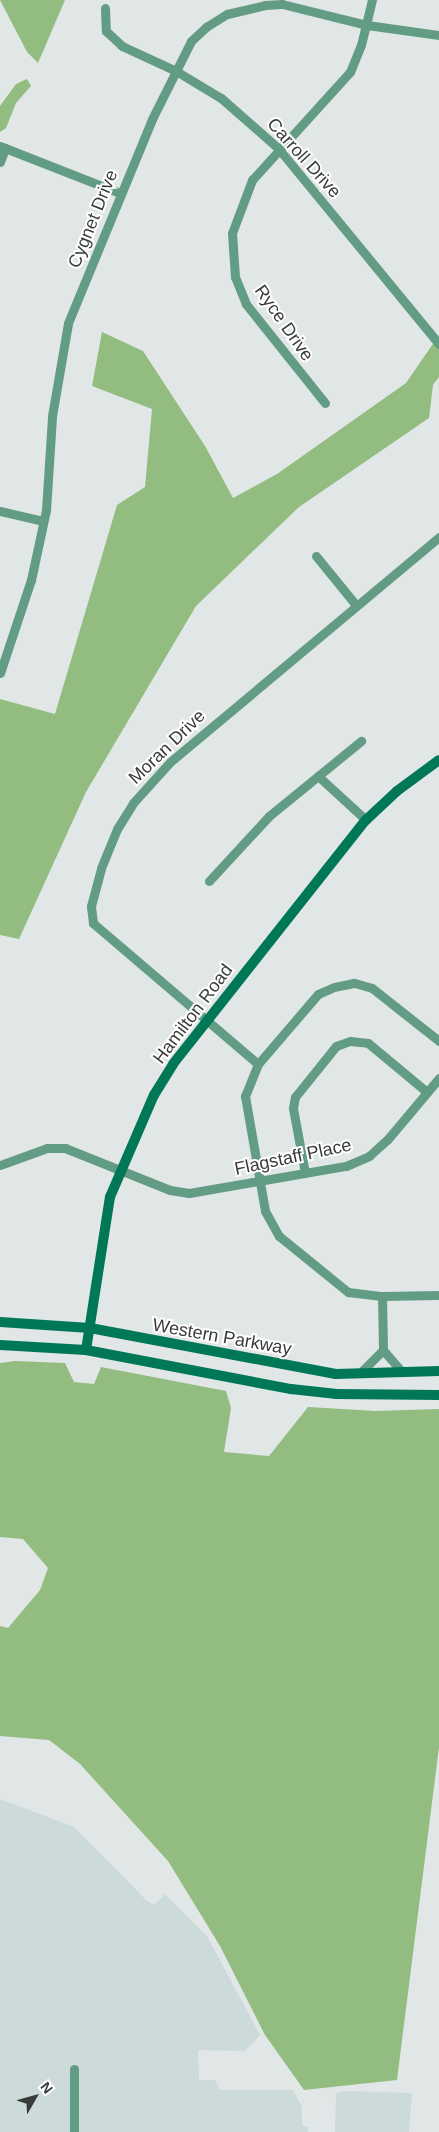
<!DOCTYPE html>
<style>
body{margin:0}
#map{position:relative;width:439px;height:2132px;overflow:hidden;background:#e1e6e6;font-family:Helvetica,sans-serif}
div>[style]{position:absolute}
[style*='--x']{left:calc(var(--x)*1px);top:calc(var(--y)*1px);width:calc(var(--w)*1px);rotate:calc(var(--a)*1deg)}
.built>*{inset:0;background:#ccdada}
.forest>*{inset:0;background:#93bd80}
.street>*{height:9px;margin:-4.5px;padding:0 4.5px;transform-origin:4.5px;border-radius:4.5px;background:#639c84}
.secondary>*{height:10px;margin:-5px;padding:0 5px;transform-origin:5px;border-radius:5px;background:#007857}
span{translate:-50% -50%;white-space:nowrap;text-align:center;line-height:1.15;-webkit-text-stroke:4px #fff;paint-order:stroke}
.street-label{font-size:18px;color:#3a3c3b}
.north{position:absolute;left:10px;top:2072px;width:50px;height:50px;-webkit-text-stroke:4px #fff;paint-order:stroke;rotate:52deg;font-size:14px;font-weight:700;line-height:20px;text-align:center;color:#3a3c3b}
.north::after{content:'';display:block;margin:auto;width:18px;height:22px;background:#3a3c3b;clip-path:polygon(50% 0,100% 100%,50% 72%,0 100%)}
</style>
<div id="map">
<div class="built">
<div style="clip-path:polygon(0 1799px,74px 1827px,146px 1900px,154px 1905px,165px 1894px,207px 1936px,260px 2035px,245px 2051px,198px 2050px,199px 2080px,215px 2080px,220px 2090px,293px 2090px,302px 2107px,302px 2125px,308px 2127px,308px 2132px,0 2132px)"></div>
<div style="clip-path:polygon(344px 2091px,412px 2093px,409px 2132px,335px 2132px,336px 2093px)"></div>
</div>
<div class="forest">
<div style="clip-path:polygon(0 0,65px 0,38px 63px,27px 52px)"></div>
<div style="clip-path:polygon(27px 79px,31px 86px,16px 103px,6px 128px,0 132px,0 106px,16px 84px)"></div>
<div style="clip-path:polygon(102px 332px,143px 351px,205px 446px,233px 498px,277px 474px,406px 383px,439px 335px,439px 377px,433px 385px,429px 418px,299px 507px,196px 606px,86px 792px,19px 939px,0 935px,0 699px,55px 714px,117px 505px,145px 487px,152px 409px,92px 386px)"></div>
<div style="clip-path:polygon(15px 1361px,65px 1363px,74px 1382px,94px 1384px,101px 1367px,226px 1391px,231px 1408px,224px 1452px,269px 1456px,308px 1407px,376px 1411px,439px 1409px,439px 1747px,397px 2080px,304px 2090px,265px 2035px,220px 1946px,168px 1861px,80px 1764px,49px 1740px,0 1736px,0 1626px,8px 1628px,40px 1590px,48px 1568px,23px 1539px,0 1537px,0 1363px)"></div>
</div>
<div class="street">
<div style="--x:105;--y:8;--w:23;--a:88"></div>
<div style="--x:106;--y:31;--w:22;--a:43"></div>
<div style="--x:122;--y:46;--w:60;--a:24.8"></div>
<div style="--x:176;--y:71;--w:52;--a:31"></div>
<div style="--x:221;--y:98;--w:76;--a:41.3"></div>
<div style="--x:278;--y:148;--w:254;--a:50.6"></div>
<div style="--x:0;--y:146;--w:129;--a:21.4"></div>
<div style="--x:0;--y:162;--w:15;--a:-70"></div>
<div style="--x:325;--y:403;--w:127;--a:-128.6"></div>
<div style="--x:246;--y:304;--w:29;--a:-112"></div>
<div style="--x:235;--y:277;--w:44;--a:-93.9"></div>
<div style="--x:232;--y:233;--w:57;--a:-69.3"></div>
<div style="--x:252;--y:180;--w:146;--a:-47.8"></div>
<div style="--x:350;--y:72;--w:29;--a:-68"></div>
<div style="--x:361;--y:45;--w:46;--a:-76.3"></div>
<div style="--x:0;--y:511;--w:44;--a:13.1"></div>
<div style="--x:316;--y:556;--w:63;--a:50.8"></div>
<div style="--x:0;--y:673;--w:98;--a:-71.6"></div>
<div style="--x:31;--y:580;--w:72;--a:-77.9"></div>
<div style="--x:46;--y:510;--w:94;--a:-86.3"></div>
<div style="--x:52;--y:416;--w:94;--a:-80.2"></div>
<div style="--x:68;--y:323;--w:221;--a:-67.6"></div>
<div style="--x:152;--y:119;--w:87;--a:-63.4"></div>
<div style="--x:191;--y:41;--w:21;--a:-43"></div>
<div style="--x:206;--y:27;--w:25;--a:-32"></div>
<div style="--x:227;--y:14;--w:39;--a:-13"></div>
<div style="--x:265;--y:5;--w:17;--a:-3"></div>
<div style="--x:282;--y:4;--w:88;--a:13.9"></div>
<div style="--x:367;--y:25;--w:73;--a:7.9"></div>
<div style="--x:318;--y:776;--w:65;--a:42.5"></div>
<div style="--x:209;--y:881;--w:88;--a:-47.3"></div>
<div style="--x:269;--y:816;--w:119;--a:-39.2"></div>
<div style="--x:439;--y:1041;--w:85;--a:-141.7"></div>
<div style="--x:372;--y:988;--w:19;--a:-164"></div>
<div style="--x:354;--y:983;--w:20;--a:169"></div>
<div style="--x:334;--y:987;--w:17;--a:156"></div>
<div style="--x:318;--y:994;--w:92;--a:130.6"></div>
<div style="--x:258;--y:1064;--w:35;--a:112"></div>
<div style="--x:245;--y:1096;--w:117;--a:80.1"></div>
<div style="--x:265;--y:1211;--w:29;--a:61"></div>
<div style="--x:279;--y:1236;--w:89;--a:39.1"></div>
<div style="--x:348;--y:1292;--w:34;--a:7"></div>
<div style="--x:382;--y:1296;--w:57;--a:-1"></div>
<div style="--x:258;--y:1064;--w:217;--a:-139.5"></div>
<div style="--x:93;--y:923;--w:17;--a:-97"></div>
<div style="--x:91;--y:906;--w:39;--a:-75"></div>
<div style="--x:101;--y:868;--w:42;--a:-67.7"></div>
<div style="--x:117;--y:829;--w:31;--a:-58"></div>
<div style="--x:133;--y:803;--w:55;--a:-47.9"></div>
<div style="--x:170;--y:762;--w:351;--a:-39.9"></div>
<div style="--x:0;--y:1165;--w:50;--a:-19.9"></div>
<div style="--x:47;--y:1148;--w:18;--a:0"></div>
<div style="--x:65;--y:1148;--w:113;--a:21.8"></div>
<div style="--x:170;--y:1190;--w:19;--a:9"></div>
<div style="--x:189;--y:1193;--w:159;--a:-9.8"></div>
<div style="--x:346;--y:1166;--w:25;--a:-23"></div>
<div style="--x:369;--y:1156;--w:24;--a:-42"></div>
<div style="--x:387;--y:1140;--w:81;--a:-50"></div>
<div style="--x:305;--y:1173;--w:66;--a:-100.5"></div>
<div style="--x:293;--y:1108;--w:11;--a:-80"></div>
<div style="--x:295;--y:1097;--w:65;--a:-51.2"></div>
<div style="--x:336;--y:1046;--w:15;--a:-20"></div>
<div style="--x:350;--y:1041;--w:18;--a:6"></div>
<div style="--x:368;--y:1043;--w:77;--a:39.7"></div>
<div style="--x:382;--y:1296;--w:54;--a:88.9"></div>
<div style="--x:383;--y:1350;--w:29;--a:49"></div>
<div style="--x:360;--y:1373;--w:33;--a:-45"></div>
<div style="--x:74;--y:2069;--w:63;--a:90"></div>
</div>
<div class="secondary">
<div style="--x:0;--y:1322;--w:90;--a:3.8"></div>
<div style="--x:90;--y:1328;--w:250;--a:10.6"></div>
<div style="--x:336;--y:1374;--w:103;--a:-1.7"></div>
<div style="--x:0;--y:1345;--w:86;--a:3.3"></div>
<div style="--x:86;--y:1350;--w:209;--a:10.8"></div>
<div style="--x:291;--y:1389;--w:46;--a:6.2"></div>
<div style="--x:337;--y:1394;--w:102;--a:0.6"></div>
<div style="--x:86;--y:1350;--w:155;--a:-81.1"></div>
<div style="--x:110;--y:1197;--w:111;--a:-66.7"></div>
<div style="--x:154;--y:1095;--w:36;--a:-58"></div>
<div style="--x:173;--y:1064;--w:311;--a:-51.7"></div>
<div style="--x:366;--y:820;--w:42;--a:-43.1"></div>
<div style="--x:397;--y:791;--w:52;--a:-36.4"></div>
</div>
<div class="street-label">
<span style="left:304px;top:158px;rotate:48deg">Carroll Drive</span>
<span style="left:93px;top:219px;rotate:-68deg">Cygnet Drive</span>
<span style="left:284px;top:323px;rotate:55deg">Ryce Drive</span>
<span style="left:167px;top:747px;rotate:-44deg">Moran Drive</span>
<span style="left:193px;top:1014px;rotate:-53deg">Hamilton Road</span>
<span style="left:293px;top:1157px;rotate:-12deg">Flagstaff Place</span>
<span style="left:222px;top:1337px;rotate:10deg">Western Parkway</span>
</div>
<div class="north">N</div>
</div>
